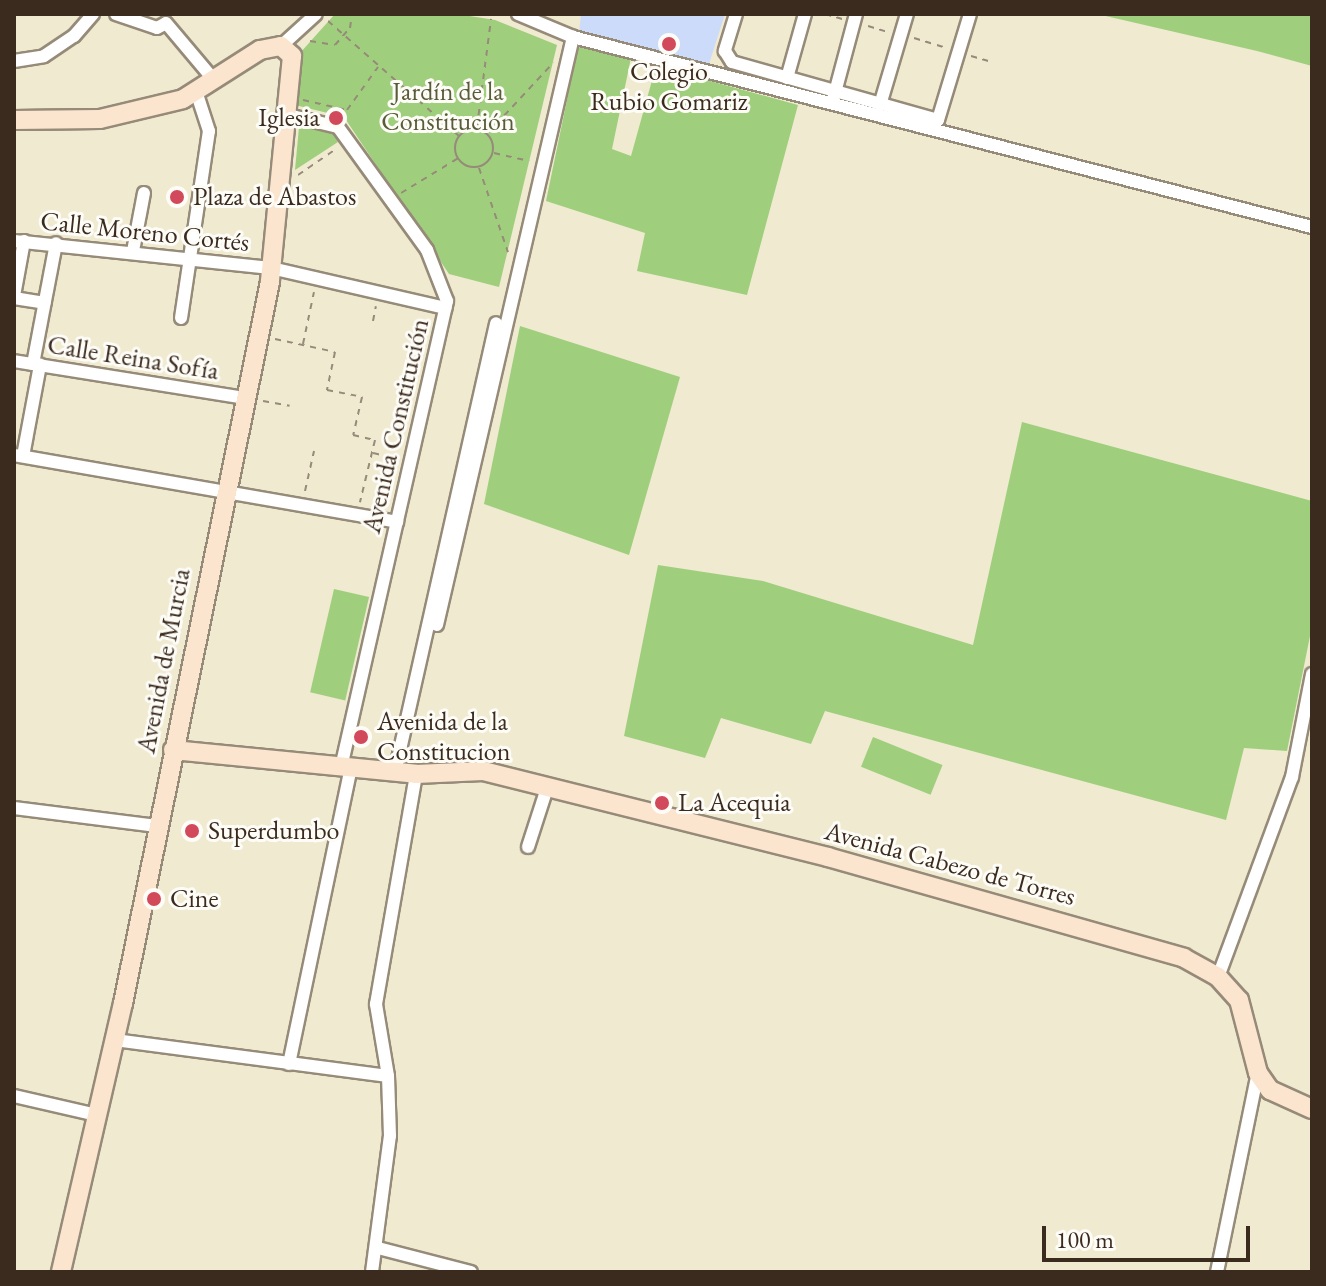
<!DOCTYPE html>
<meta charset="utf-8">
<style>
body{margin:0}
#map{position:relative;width:1326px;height:1286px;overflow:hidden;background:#f0ead1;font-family:"EB Garamond",serif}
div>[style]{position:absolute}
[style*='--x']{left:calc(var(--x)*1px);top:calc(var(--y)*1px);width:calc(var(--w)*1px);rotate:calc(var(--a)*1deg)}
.built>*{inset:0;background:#cddbfa}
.green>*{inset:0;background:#9fcf7d;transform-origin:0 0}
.path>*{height:2px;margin-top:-1px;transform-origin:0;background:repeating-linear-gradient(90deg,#968a78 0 6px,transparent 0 12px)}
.path>.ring{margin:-1px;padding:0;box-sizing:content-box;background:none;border:2px solid #968a78;border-radius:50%}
.roads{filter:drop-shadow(2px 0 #968a78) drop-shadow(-2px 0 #968a78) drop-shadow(0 2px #968a78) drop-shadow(0 -2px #968a78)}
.street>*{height:12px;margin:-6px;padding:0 6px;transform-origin:6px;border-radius:6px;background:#fff}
.secondary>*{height:18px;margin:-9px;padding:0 9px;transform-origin:9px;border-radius:9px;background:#fbe5cf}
.dots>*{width:22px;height:22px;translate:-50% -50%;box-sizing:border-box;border:4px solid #fdfcf7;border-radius:50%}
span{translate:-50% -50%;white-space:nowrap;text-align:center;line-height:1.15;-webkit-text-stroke:6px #fdfcf7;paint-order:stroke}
.poi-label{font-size:26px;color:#3b2a1e}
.right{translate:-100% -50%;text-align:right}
.left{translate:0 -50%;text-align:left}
.park-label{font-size:26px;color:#595c3a}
.street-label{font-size:26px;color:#3b2a1e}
.frame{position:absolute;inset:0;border:16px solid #3b2a1e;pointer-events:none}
.scale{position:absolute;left:1042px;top:1226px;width:208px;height:36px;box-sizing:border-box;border:4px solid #3b2a1e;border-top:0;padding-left:10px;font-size:24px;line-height:28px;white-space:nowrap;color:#3b2a1e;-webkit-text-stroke:6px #fdfcf7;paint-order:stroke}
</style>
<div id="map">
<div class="built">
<div style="clip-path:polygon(581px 14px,725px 14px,709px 64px,587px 37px,579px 33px)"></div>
</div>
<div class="green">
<div style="clip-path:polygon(335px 14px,457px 14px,495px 20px,557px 45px,499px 287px,449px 274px,344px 117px,295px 105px,300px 53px)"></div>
<div style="clip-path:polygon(1097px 14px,1312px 14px,1312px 66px,1257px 51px)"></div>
<div style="clip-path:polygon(578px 47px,631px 58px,612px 149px,631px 156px,656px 66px,798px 105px,747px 295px,637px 271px,645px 233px,546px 201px)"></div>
<div style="clip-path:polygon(299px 127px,332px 132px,338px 142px,295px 170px)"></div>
<div style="clip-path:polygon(520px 326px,680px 377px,629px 555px,484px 504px)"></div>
<div style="clip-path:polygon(1022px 422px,1312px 501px,1312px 626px,1287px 751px,1244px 748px,1226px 820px,825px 711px,811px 744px,721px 718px,705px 758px,624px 736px,658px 565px,763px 581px,973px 645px)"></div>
<div style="left:334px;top:589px;width:36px;height:106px;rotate:13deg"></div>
<div style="left:873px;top:737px;width:75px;height:32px;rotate:22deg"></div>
</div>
<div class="path">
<div style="--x:825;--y:14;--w:18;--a:16"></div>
<div style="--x:328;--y:21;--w:174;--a:41.3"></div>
<div style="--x:868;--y:26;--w:21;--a:17"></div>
<div style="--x:914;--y:38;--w:34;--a:17"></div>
<div style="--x:310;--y:41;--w:25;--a:9"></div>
<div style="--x:335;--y:45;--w:23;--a:-49"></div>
<div style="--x:350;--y:28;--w:14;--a:-82"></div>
<div style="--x:971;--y:56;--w:19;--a:16"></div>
<div style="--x:303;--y:100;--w:45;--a:12.8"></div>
<div style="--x:347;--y:110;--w:53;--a:-54.2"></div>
<div style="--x:477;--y:127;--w:109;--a:-82.6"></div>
<div class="ring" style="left:455px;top:129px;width:36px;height:36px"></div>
<div style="--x:488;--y:133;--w:96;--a:-47.1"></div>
<div style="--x:494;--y:153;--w:36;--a:13"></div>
<div style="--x:479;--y:168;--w:89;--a:71"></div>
<div style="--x:298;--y:175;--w:46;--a:-34.4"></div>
<div style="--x:401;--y:193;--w:66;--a:-31.3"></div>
<div style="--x:373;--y:321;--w:15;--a:-79"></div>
<div style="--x:275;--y:339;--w:61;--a:12.2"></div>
<div style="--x:335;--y:352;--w:39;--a:102"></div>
<div style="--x:327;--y:390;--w:36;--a:11"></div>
<div style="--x:362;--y:397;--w:39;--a:103"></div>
<div style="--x:353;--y:435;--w:23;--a:13"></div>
<div style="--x:375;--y:440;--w:64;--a:103.6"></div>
<div style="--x:303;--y:344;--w:53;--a:-78.1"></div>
<div style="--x:263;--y:401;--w:27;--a:10"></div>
<div style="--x:373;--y:453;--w:26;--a:13"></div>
<div style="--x:305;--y:491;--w:41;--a:-77.3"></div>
</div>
<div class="roads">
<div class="street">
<div style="--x:116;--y:14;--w:43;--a:18.9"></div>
<div style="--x:157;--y:28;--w:10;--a:-29"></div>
<div style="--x:518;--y:14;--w:60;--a:22.7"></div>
<div style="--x:573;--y:37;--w:763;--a:14.42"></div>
<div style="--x:736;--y:14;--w:39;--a:107"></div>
<div style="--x:725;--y:51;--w:13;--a:58"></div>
<div style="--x:732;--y:62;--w:214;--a:15.7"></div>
<div style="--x:938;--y:120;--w:111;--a:-73.2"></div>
<div style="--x:166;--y:23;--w:75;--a:49.9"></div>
<div style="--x:281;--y:46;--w:47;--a:-42.4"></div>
<div style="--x:14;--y:61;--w:30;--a:-9"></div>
<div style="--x:44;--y:56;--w:36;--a:-34"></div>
<div style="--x:74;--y:36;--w:29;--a:-49"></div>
<div style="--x:787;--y:78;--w:66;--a:-74.3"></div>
<div style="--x:833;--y:100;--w:89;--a:-75"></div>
<div style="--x:880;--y:105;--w:95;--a:-73.5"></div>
<div style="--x:288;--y:115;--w:51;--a:13.5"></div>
<div style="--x:338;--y:127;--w:152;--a:54.1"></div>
<div style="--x:427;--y:250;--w:55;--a:68.6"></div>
<div style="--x:447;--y:301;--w:477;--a:102.8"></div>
<div style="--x:14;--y:241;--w:258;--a:6"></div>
<div style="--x:271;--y:268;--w:179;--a:12.9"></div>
<div style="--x:133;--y:251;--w:59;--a:-79.3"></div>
<div style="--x:14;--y:296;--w:56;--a:-79.7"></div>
<div style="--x:14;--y:298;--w:31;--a:9"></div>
<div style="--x:181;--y:318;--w:189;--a:-81.5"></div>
<div style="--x:209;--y:131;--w:42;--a:-108"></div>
<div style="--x:14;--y:361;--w:235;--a:9.1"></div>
<div style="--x:33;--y:364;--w:123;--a:-79.2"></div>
<div style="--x:14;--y:455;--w:389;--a:9.9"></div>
<div style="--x:23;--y:456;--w:93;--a:-79.4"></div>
<div style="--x:437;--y:625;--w:604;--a:-76.98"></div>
<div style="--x:395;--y:772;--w:460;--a:-77.3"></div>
<div style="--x:14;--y:808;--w:144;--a:7.2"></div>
<div style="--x:528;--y:847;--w:65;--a:-72.1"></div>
<div style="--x:1218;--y:977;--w:213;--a:-69.7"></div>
<div style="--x:1292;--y:777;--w:105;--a:-79"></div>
<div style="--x:115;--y:1040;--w:275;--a:7.5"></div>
<div style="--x:289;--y:1064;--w:303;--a:-78.2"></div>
<div style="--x:14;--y:1096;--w:85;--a:12.9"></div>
<div style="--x:378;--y:1248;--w:96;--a:14.5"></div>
<div style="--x:372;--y:1272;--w:137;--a:-82.5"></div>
<div style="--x:390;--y:1136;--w:60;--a:-91.9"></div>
<div style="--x:388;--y:1076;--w:73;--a:-99.5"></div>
<div style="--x:376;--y:1004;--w:233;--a:-80.1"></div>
<div style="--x:1217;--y:1272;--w:203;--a:-78.4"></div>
</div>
<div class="secondary">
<div style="--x:14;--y:120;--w:86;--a:-0.7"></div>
<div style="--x:100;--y:119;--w:85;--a:-13.5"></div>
<div style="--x:183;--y:99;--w:91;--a:-32.5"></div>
<div style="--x:260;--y:50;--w:21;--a:-11"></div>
<div style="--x:281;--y:46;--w:15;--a:42"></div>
<div style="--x:292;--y:56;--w:227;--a:95.6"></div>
<div style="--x:270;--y:282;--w:736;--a:101.52"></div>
<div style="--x:123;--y:1003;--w:276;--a:103"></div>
<div style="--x:173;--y:750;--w:244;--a:5.6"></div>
<div style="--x:416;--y:774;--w:67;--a:-2.6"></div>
<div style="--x:483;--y:771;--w:356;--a:14"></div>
<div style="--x:828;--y:857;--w:370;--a:15.8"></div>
<div style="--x:1184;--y:958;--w:39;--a:29"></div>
<div style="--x:1218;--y:977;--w:31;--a:48"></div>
<div style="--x:1239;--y:1000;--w:75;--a:75.4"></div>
<div style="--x:1258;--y:1073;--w:21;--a:55"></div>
<div style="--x:1270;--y:1090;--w:46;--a:24.3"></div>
</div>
</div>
<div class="dots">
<div style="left:669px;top:44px;background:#d1495b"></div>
<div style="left:336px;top:118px;background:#d1495b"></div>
<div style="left:177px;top:197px;background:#d1495b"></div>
<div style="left:361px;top:737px;background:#d1495b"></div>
<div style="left:662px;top:803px;background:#d1495b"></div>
<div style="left:192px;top:831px;background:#d1495b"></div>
<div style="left:154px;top:899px;background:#d1495b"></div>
</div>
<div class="poi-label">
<span style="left:669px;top:87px">Colegio<br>Rubio Gomariz</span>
<span class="right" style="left:320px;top:118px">Iglesia</span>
<span class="left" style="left:193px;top:197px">Plaza de Abastos</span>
<span class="left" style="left:377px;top:737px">Avenida de la<br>Constitucion</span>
<span class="left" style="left:678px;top:803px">La Acequia</span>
<span class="left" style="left:208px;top:831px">Superdumbo</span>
<span class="left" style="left:170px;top:899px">Cine</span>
</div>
<div class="park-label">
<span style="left:448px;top:107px">Jardín de la<br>Constitución</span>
</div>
<div class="street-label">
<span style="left:145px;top:232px;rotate:6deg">Calle Moreno Cortés</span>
<span style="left:133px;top:358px;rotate:9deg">Calle Reina Sofía</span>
<span style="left:396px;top:426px;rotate:-77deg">Avenida Constitución</span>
<span style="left:164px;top:661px;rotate:-79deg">Avenida de Murcia</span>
<span style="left:950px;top:864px;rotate:15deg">Avenida Cabezo de Torres</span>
</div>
<div class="frame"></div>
<div class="scale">100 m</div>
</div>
